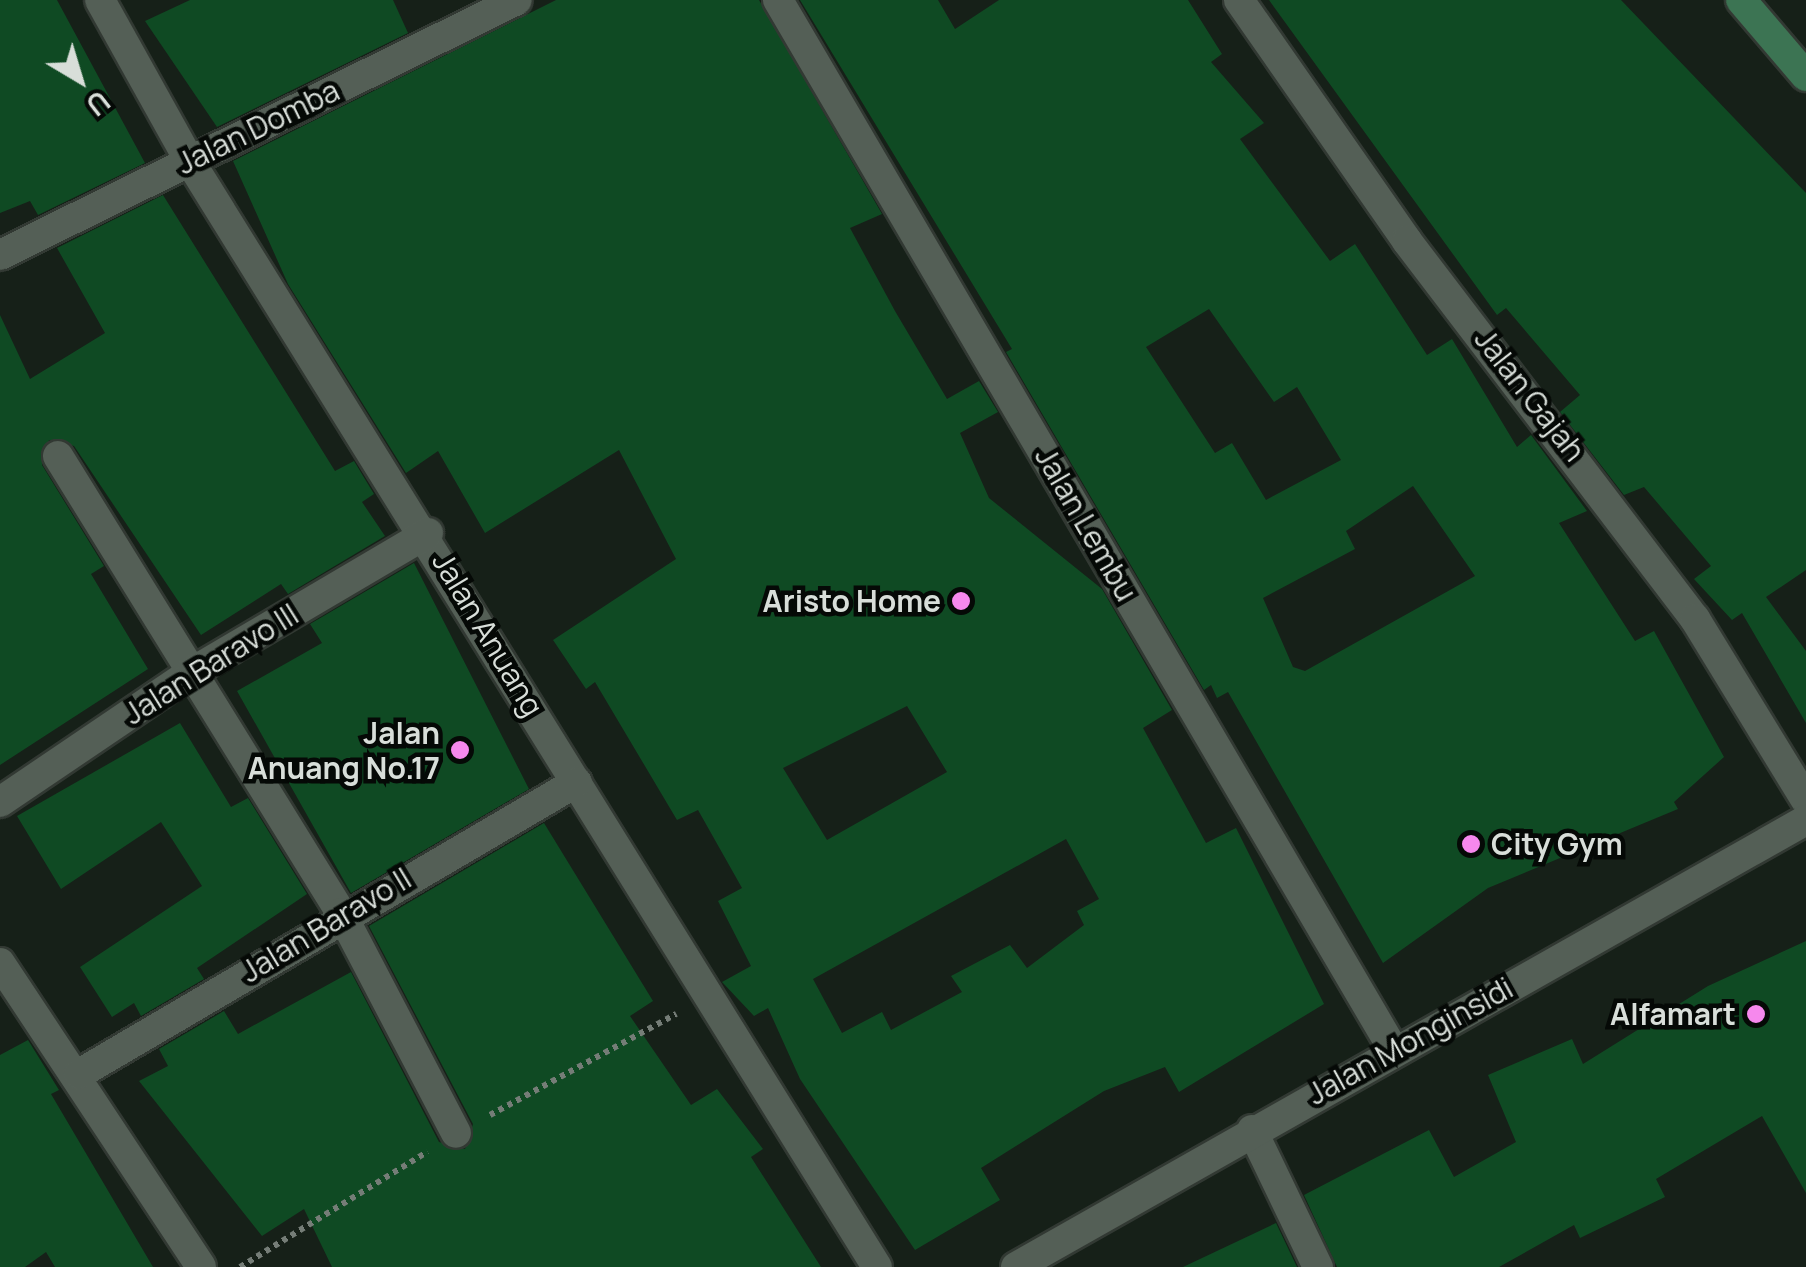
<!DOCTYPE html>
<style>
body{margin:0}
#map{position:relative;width:1806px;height:1267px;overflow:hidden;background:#162018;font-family:Manrope,sans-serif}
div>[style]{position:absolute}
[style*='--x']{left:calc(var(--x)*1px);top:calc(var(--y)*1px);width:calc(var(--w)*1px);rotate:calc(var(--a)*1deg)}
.building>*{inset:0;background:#0f4a23}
.path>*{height:6px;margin-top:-3px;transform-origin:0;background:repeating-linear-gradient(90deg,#757d77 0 5px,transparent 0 10px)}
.roads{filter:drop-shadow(2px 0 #323933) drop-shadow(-2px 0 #323933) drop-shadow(0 2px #323933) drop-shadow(0 -2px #323933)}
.minor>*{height:30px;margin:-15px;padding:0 15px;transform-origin:15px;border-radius:15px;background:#545f56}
.tertiary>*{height:30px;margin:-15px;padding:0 15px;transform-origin:15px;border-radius:15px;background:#545f56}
.secondary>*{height:30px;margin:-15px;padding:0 15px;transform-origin:15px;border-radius:15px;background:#3c7453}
.dots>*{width:28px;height:28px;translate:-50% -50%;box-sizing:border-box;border:5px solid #050906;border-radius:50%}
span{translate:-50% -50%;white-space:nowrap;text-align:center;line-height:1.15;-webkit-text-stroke:9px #050906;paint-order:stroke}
.street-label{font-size:30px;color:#d8ded9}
.poi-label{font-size:30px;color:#d8ded9;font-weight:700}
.right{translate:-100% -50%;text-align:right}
.left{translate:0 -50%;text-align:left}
.north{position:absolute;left:30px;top:30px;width:100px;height:100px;-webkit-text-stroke:8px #050906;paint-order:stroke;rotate:142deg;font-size:28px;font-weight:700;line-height:40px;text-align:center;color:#d8ded9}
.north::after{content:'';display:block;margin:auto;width:35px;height:45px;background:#d8ded9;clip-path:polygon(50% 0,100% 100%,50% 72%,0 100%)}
</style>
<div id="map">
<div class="building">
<div style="clip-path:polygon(0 0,57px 0,145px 163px,38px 215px,30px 201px,0 213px)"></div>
<div style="clip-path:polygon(190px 0,393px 0,408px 33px,217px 127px,145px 21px)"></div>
<div style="clip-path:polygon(evenodd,556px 0,759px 0,882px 214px,850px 228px,895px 311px,947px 399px,979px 381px,998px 412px,960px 433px,989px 498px,1102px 589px,1172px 710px,1143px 728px,1206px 843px,1236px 828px,1324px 1004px,1179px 1092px,1165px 1067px,1104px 1091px,981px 1168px,1000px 1200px,915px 1250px,800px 1079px,768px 1008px,754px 1016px,722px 982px,751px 966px,718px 901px,742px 888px,698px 810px,677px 820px,595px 682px,586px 689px,553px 640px,676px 559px,619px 450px,485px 533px,438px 451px,406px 473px,288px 284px,233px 161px,556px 0,907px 706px,947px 772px,827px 840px,783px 768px,907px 706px,556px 0,1066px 839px,1099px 899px,1077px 911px,1084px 925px,1027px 968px,1010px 945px,951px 976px,962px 992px,891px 1030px,882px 1012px,842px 1033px,813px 979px,1066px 839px)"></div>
<div style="clip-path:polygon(evenodd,800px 0,938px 0,955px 29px,999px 0,1188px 0,1222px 54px,1211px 62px,1264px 123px,1240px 139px,1330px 261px,1355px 244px,1427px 355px,1452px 339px,1517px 447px,1531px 435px,1587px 511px,1559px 523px,1635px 641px,1654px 631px,1724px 757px,1674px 802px,1678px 809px,1488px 888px,1383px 963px,1228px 692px,1217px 698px,1211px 685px,1204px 690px,1006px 352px,1012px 349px,800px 0,1209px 309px,1274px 402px,1297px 387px,1341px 460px,1266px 500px,1232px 443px,1215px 453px,1146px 347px,1209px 309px,800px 0,1413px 486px,1475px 576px,1305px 671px,1293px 667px,1263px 598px,1355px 549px,1346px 531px,1413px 486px)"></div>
<div style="clip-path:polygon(1269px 0,1621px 0,1806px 193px,1806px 570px,1766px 597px,1806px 651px,1806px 723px,1742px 613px,1732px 620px,1694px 579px,1711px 566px,1644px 487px,1624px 495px,1560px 412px,1580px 395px,1506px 308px,1497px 315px)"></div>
<div style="clip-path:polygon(163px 195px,335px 471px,354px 461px,374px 494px,362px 502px,385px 536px,288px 594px,281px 584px,201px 635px,74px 446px,49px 440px,42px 465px,104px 566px,91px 574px,148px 669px,0 765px,0 315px,30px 379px,105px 333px,57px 248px)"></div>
<div style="clip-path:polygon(414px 563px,529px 789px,351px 893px,237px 691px,322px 643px,310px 624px)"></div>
<div style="clip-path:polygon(180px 723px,231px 807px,248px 798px,307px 894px,197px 968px,204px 979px,141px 1016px,134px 1003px,112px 1017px,80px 967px,202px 886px,161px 822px,61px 889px,17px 816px)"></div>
<div style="clip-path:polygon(544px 823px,653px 1001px,630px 1016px,691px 1105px,717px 1089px,763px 1149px,751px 1157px,821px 1267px,332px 1267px,304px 1209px,262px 1236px,139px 1081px,168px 1066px,159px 1049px,224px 1011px,238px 1034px,351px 972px,439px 1142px,465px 1149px,473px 1124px,369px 926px)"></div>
<div style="clip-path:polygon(1806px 941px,1806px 1193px,1762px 1116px,1656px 1179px,1665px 1197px,1580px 1238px,1574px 1225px,1499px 1267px,1337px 1267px,1304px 1195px,1429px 1130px,1454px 1177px,1516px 1142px,1488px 1075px,1572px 1039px,1583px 1064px,1708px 986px)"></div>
<div style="clip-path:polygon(28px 1040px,59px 1090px,51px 1094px,153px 1267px,55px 1267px,46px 1252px,25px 1267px,0 1267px,0 1055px)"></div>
<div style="clip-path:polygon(1276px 1223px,1297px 1267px,1183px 1267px)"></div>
</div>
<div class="path">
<div style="--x:490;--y:1115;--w:212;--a:-28.5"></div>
<div style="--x:240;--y:1267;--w:220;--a:-31.6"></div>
</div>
<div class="roads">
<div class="minor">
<div style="--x:100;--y:0;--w:183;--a:60.9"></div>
<div style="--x:189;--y:160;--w:1303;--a:58.14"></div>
<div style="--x:778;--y:0;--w:1216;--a:59.62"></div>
<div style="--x:1239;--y:0;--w:294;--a:55.1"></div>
<div style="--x:1407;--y:241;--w:475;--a:52.7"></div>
<div style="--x:1695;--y:619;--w:212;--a:58.5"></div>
<div style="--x:0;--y:255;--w:576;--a:-26.25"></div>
<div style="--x:58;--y:456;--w:538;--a:58.23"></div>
<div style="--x:341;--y:913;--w:248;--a:62.4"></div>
<div style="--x:0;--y:802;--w:232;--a:-34.1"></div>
<div style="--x:192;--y:672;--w:274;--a:-30.5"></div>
<div style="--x:0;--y:963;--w:364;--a:56.5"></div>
<div style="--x:79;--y:1074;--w:577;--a:-30.39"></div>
<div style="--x:1252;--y:1130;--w:152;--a:64.3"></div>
</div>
<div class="tertiary">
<div style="--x:1016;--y:1267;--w:908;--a:-29.5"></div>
</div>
<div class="secondary">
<div style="--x:1741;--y:0;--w:100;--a:49.5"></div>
</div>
</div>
<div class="dots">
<div style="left:961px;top:601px;background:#f688ed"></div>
<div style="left:460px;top:750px;background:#f688ed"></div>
<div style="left:1471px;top:844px;background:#f688ed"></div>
<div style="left:1756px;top:1014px;background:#f688ed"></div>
</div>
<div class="street-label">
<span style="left:258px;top:127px;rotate:-26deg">Jalan Domba</span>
<span style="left:1530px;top:395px;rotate:52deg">Jalan Gajah</span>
<span style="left:1086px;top:524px;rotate:60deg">Jalan Lembu</span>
<span style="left:488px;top:634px;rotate:59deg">Jalan Anuang</span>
<span style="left:211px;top:664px;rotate:-32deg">Jalan Baravo III</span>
<span style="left:326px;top:925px;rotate:-31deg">Jalan Baravo II</span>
<span style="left:1410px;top:1041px;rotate:-29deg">Jalan Monginsidi</span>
</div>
<div class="poi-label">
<span class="right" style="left:941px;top:601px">Aristo Home</span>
<span class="right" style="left:440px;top:750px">Jalan<br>Anuang No.17</span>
<span class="left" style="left:1491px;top:844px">City Gym</span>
<span class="right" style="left:1736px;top:1014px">Alfamart</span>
</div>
<div class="north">U</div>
</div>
